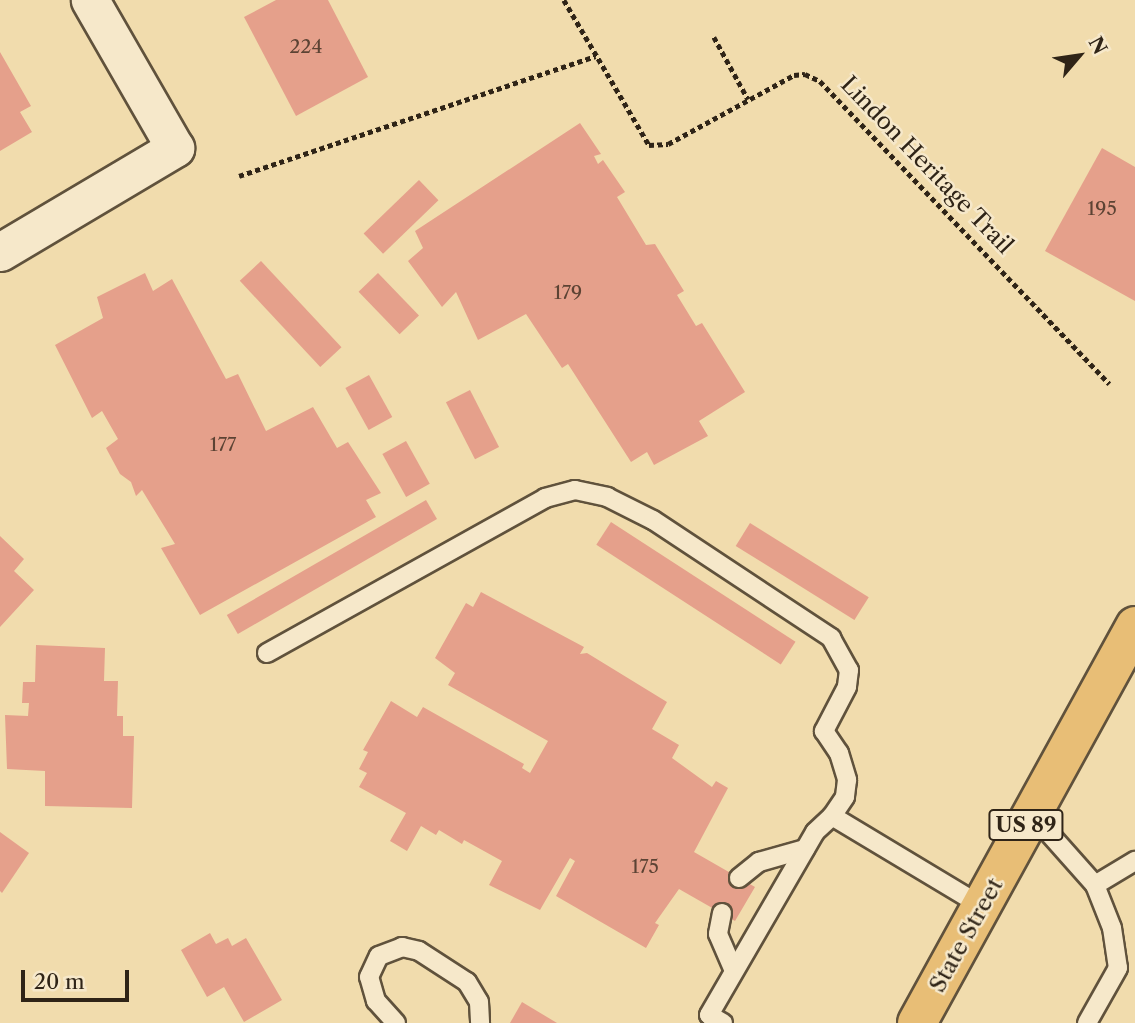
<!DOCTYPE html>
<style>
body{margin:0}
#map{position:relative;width:1135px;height:1023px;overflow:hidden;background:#f1dcad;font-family:"Libre Caslon Text",serif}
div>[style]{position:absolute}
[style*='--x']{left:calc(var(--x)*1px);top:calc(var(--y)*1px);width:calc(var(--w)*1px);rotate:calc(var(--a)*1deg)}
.building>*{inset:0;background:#e5a08b;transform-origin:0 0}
.path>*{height:4.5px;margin-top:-2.25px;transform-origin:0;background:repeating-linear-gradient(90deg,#2f2417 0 5px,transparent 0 8.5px)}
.roads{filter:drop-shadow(2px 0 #60523c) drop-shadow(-2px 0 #60523c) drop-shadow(0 2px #60523c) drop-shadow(0 -2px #60523c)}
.service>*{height:18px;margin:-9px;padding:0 9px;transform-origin:9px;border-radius:9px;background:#f6e8ca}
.minor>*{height:37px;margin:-18.5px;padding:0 18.5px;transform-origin:18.5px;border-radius:18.5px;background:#f6e8ca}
.primary>*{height:38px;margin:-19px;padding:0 19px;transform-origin:19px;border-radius:19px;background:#e8be76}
span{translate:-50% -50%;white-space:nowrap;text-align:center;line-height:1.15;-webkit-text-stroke:5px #f6e8ca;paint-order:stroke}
.number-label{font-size:19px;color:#5c4334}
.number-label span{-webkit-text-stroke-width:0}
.shield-label span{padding:2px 5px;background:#f6e8ca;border:2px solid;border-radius:5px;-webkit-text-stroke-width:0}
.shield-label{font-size:21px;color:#2f2417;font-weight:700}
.street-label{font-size:23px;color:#2f2417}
.north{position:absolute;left:1044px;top:21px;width:70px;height:70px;-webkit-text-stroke:5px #f6e8ca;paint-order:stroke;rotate:61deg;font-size:19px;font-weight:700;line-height:28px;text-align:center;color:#2f2417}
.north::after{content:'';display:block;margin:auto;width:24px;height:32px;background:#2f2417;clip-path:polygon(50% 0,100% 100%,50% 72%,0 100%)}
.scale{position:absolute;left:21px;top:970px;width:108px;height:32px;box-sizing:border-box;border:4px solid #2f2417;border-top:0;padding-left:9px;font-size:21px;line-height:24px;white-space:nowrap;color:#2f2417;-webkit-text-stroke:5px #f6e8ca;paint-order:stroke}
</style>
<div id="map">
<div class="building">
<div style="clip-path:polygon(276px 0,328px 0,368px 77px,296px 116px,244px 17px)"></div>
<div style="clip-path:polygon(0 52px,31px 106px,20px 112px,32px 132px,0 151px)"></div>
<div style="clip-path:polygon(580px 123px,601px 154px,594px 156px,598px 164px,603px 160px,625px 192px,617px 197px,646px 245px,655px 244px,684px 291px,677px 295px,696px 326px,702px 323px,745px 392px,699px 421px,708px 436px,654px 465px,647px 452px,631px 462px,568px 364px,562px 368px,526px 314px,478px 340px,456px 292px,442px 307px,408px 261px,423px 248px,415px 231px)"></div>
<div style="clip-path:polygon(1102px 148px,1135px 167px,1135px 301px,1045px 251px)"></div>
<div style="left:419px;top:180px;width:28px;height:77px;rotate:46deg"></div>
<div style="left:261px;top:261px;width:118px;height:29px;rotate:47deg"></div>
<div style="clip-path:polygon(145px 273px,153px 291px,172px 279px,226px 379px,238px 374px,266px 431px,313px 407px,337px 448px,348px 442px,381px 493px,366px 500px,376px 517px,200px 615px,161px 548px,175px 544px,142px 490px,136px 496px,131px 482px,120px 474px,106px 448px,118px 439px,102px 411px,92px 418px,55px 345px,103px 318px,97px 297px)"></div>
<div style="left:378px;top:273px;width:59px;height:27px;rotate:46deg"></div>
<div style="left:369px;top:375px;width:48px;height:27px;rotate:61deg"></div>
<div style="left:470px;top:390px;width:64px;height:27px;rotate:63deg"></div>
<div style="left:406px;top:441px;width:49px;height:27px;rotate:61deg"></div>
<div style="left:426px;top:500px;width:22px;height:230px;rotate:60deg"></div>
<div style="left:611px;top:522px;width:220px;height:27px;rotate:33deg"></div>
<div style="left:750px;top:523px;width:140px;height:27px;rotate:32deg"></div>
<div style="clip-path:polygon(0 536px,24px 559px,14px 571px,34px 590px,0 627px)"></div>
<div style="clip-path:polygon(481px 592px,584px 647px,580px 654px,587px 653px,667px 702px,652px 729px,679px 745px,672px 758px,712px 787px,716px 781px,728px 788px,694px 852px,755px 887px,735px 921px,679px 889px,655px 923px,659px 925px,646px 948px,556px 896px,575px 861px,570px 858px,540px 910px,489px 885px,502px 861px,464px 840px,462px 844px,439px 830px,436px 835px,421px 826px,407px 851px,390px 841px,406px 813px,359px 787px,367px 773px,359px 769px,368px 752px,363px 750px,391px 701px,417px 717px,423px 707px,524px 764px,522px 768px,530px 773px,548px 741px,448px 685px,455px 673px,435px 658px,466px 603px,473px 607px)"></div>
<div style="clip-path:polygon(36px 645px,105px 648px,104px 681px,118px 681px,117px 716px,123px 716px,123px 736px,134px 736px,132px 808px,45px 806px,45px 771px,7px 769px,5px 715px,28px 716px,29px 703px,22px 703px,23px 682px,35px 682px)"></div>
<div style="clip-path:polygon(0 832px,29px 853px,2px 893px,0 891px)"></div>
<div style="clip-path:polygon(210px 933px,216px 944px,228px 938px,232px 946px,246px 938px,282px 1000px,244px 1022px,224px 987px,207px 997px,181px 950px)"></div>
<div style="clip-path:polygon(522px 1002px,557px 1023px,510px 1023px)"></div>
</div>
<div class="path">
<div style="--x:564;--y:0;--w:168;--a:59.6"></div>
<div style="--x:649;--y:145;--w:19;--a:-3"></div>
<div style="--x:668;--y:144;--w:144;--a:-28.7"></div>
<div style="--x:794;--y:75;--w:11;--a:-5"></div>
<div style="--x:805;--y:74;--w:17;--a:25"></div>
<div style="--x:820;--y:81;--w:419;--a:46.3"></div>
<div style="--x:714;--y:37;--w:71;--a:61.3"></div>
<div style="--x:239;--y:176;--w:376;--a:-18.6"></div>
</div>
<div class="roads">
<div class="service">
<div style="--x:267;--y:653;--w:318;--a:-29.1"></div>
<div style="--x:545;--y:498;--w:31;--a:-15"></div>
<div style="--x:575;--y:490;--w:33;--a:12"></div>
<div style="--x:607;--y:497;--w:51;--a:26.6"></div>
<div style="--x:653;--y:520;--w:214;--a:33.5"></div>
<div style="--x:831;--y:638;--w:37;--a:61"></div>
<div style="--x:849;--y:670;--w:17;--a:97"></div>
<div style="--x:847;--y:687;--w:50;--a:117.6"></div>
<div style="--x:824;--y:731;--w:27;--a:56"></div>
<div style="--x:839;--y:753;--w:28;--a:73"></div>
<div style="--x:847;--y:780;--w:17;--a:97"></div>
<div style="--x:845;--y:797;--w:23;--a:124"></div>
<div style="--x:832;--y:816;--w:175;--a:31"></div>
<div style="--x:1032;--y:814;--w:95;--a:48.4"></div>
<div style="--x:1095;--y:885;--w:46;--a:68.4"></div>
<div style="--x:1112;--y:928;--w:40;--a:81.5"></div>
<div style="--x:1118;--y:968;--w:63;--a:119.4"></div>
<div style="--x:739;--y:878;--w:26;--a:-39"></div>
<div style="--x:759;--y:862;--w:48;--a:-15.8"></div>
<div style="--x:1095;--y:885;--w:47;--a:-31"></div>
<div style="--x:722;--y:913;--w:21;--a:101"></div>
<div style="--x:718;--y:934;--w:40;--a:66.6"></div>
<div style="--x:396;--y:1023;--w:30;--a:-132"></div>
<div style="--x:376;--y:1001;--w:25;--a:-106"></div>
<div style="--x:369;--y:977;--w:23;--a:-65"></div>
<div style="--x:379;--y:956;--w:25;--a:-21"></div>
<div style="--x:402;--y:947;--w:17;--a:13"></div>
<div style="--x:419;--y:951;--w:57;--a:32.9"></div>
<div style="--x:467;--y:982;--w:23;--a:59"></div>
<div style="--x:479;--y:1002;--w:21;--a:87"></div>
<div style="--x:723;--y:1023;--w:16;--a:-150"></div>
<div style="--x:709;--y:1015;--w:211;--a:-59.9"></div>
<div style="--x:815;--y:832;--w:23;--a:-43"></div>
</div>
<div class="minor">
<div style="--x:0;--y:252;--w:204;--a:-30.7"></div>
<div style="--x:175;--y:148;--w:171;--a:-119.9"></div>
</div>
<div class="primary">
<div style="--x:917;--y:1023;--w:453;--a:-61.2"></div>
</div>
</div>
<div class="number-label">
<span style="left:306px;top:47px">224</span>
<span style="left:1102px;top:209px">195</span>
<span style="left:568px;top:293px">179</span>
<span style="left:223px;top:445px">177</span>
<span style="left:645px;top:867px">175</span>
</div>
<div class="shield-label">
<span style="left:1026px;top:825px">US 89</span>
</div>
<div class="street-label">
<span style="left:927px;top:165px;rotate:46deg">Lindon Heritage Trail</span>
<span style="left:966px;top:935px;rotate:-61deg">State Street</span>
</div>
<div class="north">N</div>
<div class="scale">20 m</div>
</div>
